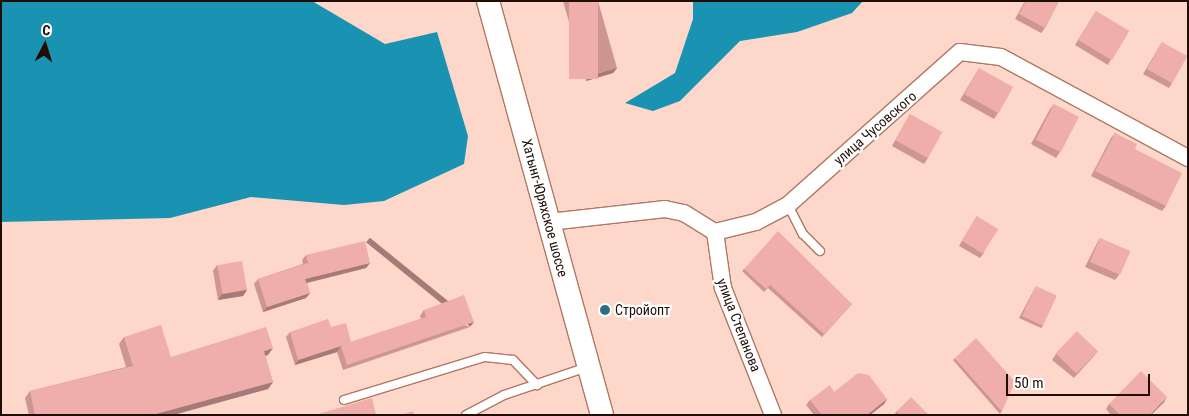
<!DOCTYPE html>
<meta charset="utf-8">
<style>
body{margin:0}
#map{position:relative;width:1189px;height:416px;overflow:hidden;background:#fdd7c9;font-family:"Roboto Condensed",sans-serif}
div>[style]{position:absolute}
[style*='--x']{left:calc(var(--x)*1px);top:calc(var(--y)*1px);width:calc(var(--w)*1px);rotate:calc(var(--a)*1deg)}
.water>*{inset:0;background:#1a93b2}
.roads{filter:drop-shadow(1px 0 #b07862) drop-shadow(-1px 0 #b07862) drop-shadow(0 1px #b07862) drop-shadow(0 -1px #b07862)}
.service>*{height:8px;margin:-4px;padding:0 4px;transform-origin:4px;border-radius:4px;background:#fff}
.minor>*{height:16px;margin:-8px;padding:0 8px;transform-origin:8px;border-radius:8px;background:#fff}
.secondary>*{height:22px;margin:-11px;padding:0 11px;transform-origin:11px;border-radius:11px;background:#fff}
.wall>*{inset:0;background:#ce9693}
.shaded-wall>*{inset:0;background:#a77a78;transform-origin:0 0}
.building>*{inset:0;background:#efaeab;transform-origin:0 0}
.dots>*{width:14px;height:14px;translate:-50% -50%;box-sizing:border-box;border:2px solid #fff;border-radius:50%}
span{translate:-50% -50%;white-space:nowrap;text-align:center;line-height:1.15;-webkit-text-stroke:4.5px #fff;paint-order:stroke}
.street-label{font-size:14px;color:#220d06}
.poi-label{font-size:14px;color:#220d06}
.left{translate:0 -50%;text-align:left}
.frame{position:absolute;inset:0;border:2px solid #220d06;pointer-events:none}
.north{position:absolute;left:20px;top:20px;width:50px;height:50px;-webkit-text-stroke:4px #fff;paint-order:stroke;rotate:5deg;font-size:14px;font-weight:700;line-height:20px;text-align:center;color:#220d06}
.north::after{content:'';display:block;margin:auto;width:18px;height:22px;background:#220d06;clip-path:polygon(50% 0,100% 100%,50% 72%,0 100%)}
.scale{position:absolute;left:1006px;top:374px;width:144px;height:22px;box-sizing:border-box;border:2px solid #220d06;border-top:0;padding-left:6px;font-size:15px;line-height:18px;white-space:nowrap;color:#220d06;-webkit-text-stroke:4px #fff;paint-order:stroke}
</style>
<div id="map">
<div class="water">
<div style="clip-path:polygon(1px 1px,312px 1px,385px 44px,437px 32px,468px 136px,464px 164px,384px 201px,344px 205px,251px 197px,170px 218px,1px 222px)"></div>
<div style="clip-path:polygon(693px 1px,863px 1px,852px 13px,797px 32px,740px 41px,680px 101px,653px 111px,625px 103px,675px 73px,693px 19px)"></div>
</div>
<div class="roads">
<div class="service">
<div style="--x:788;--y:205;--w:33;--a:63"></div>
<div style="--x:803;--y:234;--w:24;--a:45"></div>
<div style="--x:344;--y:400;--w:147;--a:-17"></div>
<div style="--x:485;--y:357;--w:28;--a:6"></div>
<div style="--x:513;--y:360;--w:35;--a:46"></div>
<div style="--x:466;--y:415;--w:43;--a:-27.8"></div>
<div style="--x:504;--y:395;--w:88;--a:-18.6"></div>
</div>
<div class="minor">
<div style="--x:549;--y:222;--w:117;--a:-6.4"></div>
<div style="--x:665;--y:209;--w:19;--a:12"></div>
<div style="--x:684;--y:213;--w:36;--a:32"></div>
<div style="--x:715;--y:232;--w:42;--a:-13.7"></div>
<div style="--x:756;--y:222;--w:36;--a:-28"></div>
<div style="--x:788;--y:205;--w:230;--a:-41.7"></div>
<div style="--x:960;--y:52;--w:41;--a:7"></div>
<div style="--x:1001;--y:57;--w:213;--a:28.4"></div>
<div style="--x:715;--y:232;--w:57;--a:81.9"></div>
<div style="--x:723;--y:288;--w:136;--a:68.5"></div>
</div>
<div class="secondary">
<div style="--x:488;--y:1;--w:429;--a:74.6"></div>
</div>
</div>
<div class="wall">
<div style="clip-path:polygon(563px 1px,598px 1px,617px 68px,613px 73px,586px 81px)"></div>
<div style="clip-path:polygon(1025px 1px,1059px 1px,1045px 28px,1041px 33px,1015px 19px)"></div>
<div style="clip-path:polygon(1096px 11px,1111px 59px,1108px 65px,1075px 45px)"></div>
<div style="clip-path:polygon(1162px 42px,1172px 83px,1169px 88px,1143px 74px)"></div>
<div style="clip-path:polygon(979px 68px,998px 113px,994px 119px,960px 100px)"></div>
<div style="clip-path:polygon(1054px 104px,1060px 152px,1056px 158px,1031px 144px,1050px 109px)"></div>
<div style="clip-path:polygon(910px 114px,928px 158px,924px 164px,892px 146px)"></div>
<div style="clip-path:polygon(1115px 133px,1135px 149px,1166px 206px,1162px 211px,1091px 176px,1111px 138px)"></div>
<div style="clip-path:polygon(977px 216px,984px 253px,980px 258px,959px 246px)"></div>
<div style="clip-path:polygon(1100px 238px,1119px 275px,1115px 280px,1085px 267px,1097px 243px)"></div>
<div style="clip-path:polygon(306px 255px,370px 263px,366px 268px,307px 283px,310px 293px,306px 298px,263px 312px,254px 284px,258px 279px,303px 264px,302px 260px)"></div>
<div style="clip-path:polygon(217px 265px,247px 290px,243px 296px,218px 300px,213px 271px)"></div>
<div style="clip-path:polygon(744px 269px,852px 304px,822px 337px,768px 288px,764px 292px,742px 271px)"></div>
<div style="clip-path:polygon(1036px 286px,1043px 326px,1041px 328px,1019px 318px)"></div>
<div style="clip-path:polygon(424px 310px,470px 327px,343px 370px,337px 352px,295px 365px,286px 337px,290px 332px,331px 327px,351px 342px,421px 319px,420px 316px)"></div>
<div style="clip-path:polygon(124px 337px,171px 357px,268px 355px,265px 356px,273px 382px,268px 389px,173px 415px,29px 415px,25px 398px,30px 391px,126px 367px,119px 344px)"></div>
<div style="clip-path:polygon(1098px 351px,1094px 356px,1074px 378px,1052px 360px,1056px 354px)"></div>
<div style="clip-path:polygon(955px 358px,1002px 411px,1000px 414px,953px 360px)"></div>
<div style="clip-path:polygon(834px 392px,887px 399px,884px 404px,870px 415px,814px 415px,806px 405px,810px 400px)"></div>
<div style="clip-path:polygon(1164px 402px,1151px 415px,1111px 415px,1106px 409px,1109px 404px)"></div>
<div style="clip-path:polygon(897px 411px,929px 415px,894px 415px)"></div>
</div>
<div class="shaded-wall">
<div style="clip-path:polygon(617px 68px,613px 73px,586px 81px,590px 76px)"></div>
<div style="clip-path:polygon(370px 263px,366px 268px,302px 284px,305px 279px)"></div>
<div style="clip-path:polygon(247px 290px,243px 296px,218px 300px,222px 294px)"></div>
<div style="clip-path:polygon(310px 293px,306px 298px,263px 312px,267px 307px)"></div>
<div style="left:474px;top:322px;width:6px;height:134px;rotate:129deg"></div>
<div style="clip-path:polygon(341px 346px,337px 352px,295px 365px,298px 360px)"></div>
<div style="clip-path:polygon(273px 348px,268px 355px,259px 358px,264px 351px)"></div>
<div style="clip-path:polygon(273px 382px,268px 389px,173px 415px,152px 415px)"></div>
<div style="clip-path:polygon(1167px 397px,1164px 402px,1151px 415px,1150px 415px)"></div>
<div style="clip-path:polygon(887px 399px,884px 404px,870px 415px,867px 415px)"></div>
</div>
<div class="building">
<div style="left:569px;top:1px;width:29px;height:78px"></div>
<div style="clip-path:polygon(1026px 1px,1059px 1px,1045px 28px,1019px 14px)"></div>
<div style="left:1096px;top:11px;width:39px;height:34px;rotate:31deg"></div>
<div style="left:1162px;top:42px;width:29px;height:31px;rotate:29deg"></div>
<div style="left:979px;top:68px;width:39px;height:30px;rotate:29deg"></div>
<div style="left:1054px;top:104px;width:28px;height:40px;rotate:27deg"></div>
<div style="left:910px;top:114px;width:37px;height:30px;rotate:29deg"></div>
<div style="clip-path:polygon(1115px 133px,1137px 144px,1135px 149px,1182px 173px,1166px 206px,1095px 171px)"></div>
<div style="left:977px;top:216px;width:25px;height:29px;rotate:32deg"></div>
<div style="clip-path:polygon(778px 231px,852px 304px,824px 334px,770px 285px,766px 289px,744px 269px)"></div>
<div style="left:1100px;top:238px;width:33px;height:26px;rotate:23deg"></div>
<div style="clip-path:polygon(365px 241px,370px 263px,305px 279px,310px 293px,267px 307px,258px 279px,308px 263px,306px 255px)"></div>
<div style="left:242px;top:261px;width:29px;height:25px;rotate:80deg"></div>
<div style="left:1036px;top:286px;width:23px;height:33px;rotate:25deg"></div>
<div style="clip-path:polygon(464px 295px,474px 322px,347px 365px,341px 346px,298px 360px,290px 332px,328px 319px,331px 327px,346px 323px,351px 342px,426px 317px,424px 310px)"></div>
<div style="clip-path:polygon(161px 325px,171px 357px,266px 327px,273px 348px,264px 351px,273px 382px,152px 415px,35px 415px,30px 391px,133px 366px,124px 337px)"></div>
<div style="left:1077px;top:331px;width:29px;height:31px;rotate:44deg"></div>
<div style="clip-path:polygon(976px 338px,1015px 382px,1002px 411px,955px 358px)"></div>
<div style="clip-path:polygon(1141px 371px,1167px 397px,1150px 415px,1120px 415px,1109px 404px)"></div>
<div style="clip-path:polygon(858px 373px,869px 375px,887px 399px,867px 415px,822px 415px,810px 400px,830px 385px,834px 392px)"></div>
<div style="clip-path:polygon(911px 397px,929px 415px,900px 415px,897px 411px)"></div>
<div style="clip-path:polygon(372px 398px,376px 415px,315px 415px)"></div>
<div style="clip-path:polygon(413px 411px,414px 415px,401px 415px)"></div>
</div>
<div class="dots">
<div style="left:605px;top:310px;background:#2e6e82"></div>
</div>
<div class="street-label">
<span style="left:875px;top:128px;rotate:-41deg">улица Чусовского</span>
<span style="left:545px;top:208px;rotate:75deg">Хатынг-Юряхское шоссе</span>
<span style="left:739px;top:325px;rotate:69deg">улица Степанова</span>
</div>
<div class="poi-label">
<span class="left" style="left:615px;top:310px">Стройопт</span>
</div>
<div class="frame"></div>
<div class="north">С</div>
<div class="scale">50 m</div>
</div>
